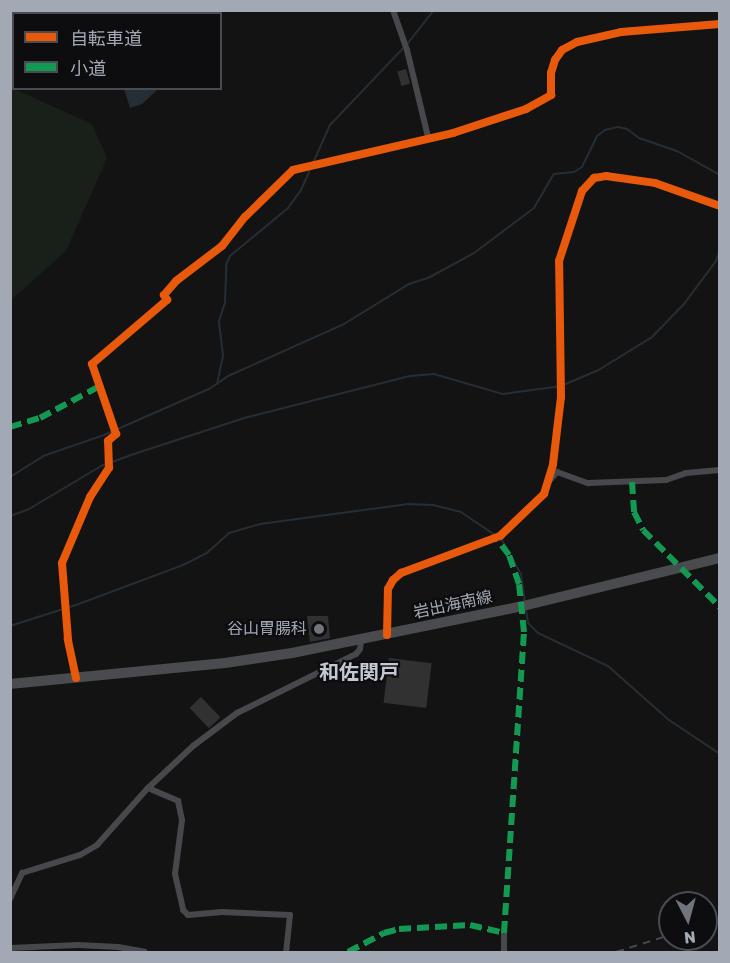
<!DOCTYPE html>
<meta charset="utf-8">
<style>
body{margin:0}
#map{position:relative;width:730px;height:963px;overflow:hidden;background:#131313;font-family:Rubik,"Noto Sans JP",sans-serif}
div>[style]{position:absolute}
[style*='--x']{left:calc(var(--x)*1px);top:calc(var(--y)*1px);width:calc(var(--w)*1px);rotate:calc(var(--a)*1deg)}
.green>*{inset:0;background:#19201a}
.water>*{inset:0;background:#262e35}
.stream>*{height:2px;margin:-1px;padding:0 1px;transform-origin:1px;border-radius:1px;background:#262e35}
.building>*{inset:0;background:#313132;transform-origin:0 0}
.minor>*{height:6px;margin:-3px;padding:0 3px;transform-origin:3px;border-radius:3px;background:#47484c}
.primary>*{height:10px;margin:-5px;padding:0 5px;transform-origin:5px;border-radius:5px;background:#494b4e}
.rail>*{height:2px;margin-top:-1px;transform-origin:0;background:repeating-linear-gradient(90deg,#47484b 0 8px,transparent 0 14px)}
.quiet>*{height:6px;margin-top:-3px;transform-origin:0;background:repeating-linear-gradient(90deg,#139951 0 12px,transparent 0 18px)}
.cycleway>*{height:8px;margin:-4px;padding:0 4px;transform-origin:4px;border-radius:4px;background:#e8590c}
.dots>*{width:16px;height:16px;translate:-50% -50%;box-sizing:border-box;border:3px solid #0d0d0f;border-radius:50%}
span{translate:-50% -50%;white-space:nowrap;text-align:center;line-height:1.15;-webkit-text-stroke:4.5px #0d0d0f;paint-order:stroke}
.street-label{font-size:16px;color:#a2a9b5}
.poi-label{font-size:16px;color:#a2a9b5}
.right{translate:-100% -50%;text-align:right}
.quarter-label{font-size:20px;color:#c4c8d1;font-weight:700}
.frame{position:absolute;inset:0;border:12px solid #a2a9b5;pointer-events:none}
.legend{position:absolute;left:12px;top:12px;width:210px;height:78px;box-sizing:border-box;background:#0d0d0f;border:2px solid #494b51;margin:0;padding:8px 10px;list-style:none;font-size:18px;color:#a2a9b5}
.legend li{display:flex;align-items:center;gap:12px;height:30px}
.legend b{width:30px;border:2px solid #494b51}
.north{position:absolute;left:658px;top:891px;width:60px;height:60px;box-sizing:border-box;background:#0d0d0f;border:2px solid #494b51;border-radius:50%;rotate:174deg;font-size:16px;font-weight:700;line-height:24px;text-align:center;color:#a2a9b5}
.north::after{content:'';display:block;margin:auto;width:21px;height:27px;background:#70747c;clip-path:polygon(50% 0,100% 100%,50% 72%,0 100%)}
</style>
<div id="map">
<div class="green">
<div style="clip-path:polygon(10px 87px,92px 124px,107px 158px,66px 251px,11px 300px)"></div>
</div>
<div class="water">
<div style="clip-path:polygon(124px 89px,124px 88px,158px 89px,142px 104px,130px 108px)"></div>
</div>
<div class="stream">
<div style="--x:313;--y:163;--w:42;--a:-65.9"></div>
<div style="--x:330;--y:125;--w:113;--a:-46.4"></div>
<div style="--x:408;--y:43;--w:42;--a:-51.8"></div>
<div style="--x:217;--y:384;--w:30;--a:-78"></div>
<div style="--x:223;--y:355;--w:34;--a:-97"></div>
<div style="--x:219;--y:321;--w:19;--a:-72"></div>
<div style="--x:225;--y:303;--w:38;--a:-88"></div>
<div style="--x:226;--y:265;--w:10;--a:-66"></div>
<div style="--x:230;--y:256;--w:75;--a:-39.6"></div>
<div style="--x:288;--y:208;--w:22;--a:-54"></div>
<div style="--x:301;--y:190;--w:24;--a:-66"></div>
<div style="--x:10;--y:477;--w:39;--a:-32"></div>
<div style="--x:43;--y:456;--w:65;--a:-19"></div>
<div style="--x:104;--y:435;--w:115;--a:-23.7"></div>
<div style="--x:209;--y:389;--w:23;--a:-34"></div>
<div style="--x:228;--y:376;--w:127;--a:-24.1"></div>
<div style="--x:344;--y:324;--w:76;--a:-31.6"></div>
<div style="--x:409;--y:284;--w:22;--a:-18"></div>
<div style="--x:430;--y:277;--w:50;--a:-28.6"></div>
<div style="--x:474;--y:253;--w:75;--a:-36.9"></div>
<div style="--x:534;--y:208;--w:39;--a:-60"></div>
<div style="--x:554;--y:174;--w:20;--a:-6"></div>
<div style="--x:574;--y:172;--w:9;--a:-32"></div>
<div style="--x:582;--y:167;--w:34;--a:-64"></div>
<div style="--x:597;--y:136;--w:10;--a:-37"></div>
<div style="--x:605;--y:130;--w:13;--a:-13"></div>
<div style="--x:618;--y:127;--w:9;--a:13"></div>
<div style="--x:627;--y:129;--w:15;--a:37"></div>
<div style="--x:639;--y:138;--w:40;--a:18.9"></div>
<div style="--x:677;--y:151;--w:49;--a:29.2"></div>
<div style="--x:10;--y:516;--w:20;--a:-20"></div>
<div style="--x:29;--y:509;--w:84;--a:-30.8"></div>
<div style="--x:101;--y:466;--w:35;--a:-20"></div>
<div style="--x:134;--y:454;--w:116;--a:-18.1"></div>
<div style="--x:244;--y:418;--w:171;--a:-14.2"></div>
<div style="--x:410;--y:376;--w:24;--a:-5"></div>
<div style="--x:434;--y:374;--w:72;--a:16.2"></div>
<div style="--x:503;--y:394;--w:59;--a:-7.9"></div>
<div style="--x:561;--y:386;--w:39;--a:-23"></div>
<div style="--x:597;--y:371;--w:65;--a:-31.7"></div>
<div style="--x:652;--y:337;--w:46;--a:-45.9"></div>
<div style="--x:684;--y:304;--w:54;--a:-53.3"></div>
<div style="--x:716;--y:261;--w:13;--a:-72"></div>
<div style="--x:526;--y:610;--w:13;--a:81"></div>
<div style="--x:528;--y:623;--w:14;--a:45"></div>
<div style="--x:538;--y:633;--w:77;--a:25.2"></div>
<div style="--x:608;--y:666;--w:81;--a:41.5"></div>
<div style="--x:669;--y:720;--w:61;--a:33.7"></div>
<div style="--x:10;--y:626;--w:69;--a:-17.7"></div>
<div style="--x:76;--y:605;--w:114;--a:-20.5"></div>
<div style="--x:183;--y:565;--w:28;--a:-27"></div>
<div style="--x:208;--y:552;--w:28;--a:-42"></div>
<div style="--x:229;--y:533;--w:32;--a:-16"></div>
<div style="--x:260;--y:524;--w:148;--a:-7.7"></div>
<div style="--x:407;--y:504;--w:26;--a:2"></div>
<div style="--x:433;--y:505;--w:29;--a:14"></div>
<div style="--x:461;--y:512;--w:50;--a:34.3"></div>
<div style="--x:502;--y:540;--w:39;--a:61"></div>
<div style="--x:521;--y:574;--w:27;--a:82"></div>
</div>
<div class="building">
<div style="left:406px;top:69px;width:15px;height:9px;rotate:74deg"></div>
<div style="clip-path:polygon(307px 616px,328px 616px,330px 638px,310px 642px)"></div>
<div style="left:389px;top:658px;width:43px;height:45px;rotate:7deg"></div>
<div style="left:201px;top:697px;width:28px;height:16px;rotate:46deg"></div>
</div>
<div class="minor">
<div style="--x:393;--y:10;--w:42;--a:70.7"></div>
<div style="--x:407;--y:50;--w:89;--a:76.4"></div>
<div style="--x:550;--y:480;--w:11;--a:-49"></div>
<div style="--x:557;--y:472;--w:33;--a:20"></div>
<div style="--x:588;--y:483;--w:78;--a:-2.2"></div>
<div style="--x:666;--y:480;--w:21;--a:-19"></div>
<div style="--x:686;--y:473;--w:34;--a:-5"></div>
<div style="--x:387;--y:634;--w:45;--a:-88.7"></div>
<div style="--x:388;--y:589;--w:10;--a:-61"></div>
<div style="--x:393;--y:580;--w:11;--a:-41"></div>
<div style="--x:401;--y:573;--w:106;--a:-20.5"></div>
<div style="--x:500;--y:536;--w:61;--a:-43.7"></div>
<div style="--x:544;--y:494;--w:31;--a:-73"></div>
<div style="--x:553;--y:464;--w:67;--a:-83.2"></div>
<div style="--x:561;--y:397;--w:136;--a:-90.8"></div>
<div style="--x:559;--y:261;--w:74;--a:-71.8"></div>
<div style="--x:582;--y:191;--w:18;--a:-47"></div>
<div style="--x:594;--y:178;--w:12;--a:-9"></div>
<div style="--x:606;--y:176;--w:49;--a:8.1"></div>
<div style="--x:655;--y:183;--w:69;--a:19.5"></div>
<div style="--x:76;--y:678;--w:40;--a:-102"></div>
<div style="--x:68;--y:639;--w:76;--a:-94.5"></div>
<div style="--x:62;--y:563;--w:72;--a:-67"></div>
<div style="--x:90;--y:497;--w:35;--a:-57"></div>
<div style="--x:109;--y:468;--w:27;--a:-92"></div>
<div style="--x:108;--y:441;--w:11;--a:-41"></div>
<div style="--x:116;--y:434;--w:74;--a:-108.9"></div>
<div style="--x:92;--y:364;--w:99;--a:-40.5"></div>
<div style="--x:167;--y:300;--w:6;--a:-121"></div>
<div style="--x:164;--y:295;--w:18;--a:-49"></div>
<div style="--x:176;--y:281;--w:58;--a:-37.3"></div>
<div style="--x:222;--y:246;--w:37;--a:-52"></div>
<div style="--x:245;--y:217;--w:67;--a:-44.4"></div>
<div style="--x:293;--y:170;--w:164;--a:-13"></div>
<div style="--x:453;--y:133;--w:77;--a:-18.2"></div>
<div style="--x:526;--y:109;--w:29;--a:-29"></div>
<div style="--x:551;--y:95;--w:22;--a:-90"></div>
<div style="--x:551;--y:73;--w:14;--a:-73"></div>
<div style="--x:555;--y:60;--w:12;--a:-55"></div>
<div style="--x:562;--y:50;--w:17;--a:-28"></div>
<div style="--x:577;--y:42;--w:45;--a:-12.8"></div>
<div style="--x:621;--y:32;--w:99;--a:-4.6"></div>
<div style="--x:148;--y:788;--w:33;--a:23"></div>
<div style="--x:178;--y:801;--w:19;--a:78"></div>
<div style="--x:182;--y:820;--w:54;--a:97.4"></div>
<div style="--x:175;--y:874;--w:37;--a:77"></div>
<div style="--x:183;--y:910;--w:7;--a:45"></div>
<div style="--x:188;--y:915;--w:34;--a:-5"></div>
<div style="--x:222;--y:912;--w:68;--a:2.5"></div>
<div style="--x:290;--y:915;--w:37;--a:96"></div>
<div style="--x:10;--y:899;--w:29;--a:-65"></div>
<div style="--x:22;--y:873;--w:61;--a:-17.2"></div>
<div style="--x:80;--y:855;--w:20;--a:-30"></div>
<div style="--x:97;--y:845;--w:76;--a:-48.2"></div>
<div style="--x:148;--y:788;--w:62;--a:-43"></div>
<div style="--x:193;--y:746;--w:55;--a:-36.9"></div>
<div style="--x:237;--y:713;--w:133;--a:-26.4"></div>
<div style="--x:356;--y:654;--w:6;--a:-51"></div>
<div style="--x:360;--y:649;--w:8;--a:-83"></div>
<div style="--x:10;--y:948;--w:68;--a:-2.5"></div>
<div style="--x:78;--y:945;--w:40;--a:2.9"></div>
<div style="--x:118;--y:947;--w:27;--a:10"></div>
<div style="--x:504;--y:952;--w:19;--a:-90"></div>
</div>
<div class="primary">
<div style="--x:10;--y:684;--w:216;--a:-5.6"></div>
<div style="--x:225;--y:663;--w:68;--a:-8.5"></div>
<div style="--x:292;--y:653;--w:236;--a:-11.5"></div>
<div style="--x:523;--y:606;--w:203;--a:-13.7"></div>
</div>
<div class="rail">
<div style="--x:706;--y:922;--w:15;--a:-23"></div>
<div style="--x:616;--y:952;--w:57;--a:-17.5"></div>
</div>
<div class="quiet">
<div style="--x:10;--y:427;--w:31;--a:-17"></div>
<div style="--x:40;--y:418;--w:66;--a:-28.1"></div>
<div style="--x:632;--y:482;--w:30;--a:86"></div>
<div style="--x:634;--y:512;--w:20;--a:63"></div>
<div style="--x:643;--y:530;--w:109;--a:45"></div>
<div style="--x:348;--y:952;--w:41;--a:-27.8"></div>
<div style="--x:384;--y:933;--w:16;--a:-15"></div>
<div style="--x:399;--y:929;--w:71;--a:-3.2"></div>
<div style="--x:470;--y:925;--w:35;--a:13"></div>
<div style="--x:504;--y:933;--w:302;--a:-86.2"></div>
<div style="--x:524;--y:632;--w:48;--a:-95.9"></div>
<div style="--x:519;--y:584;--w:31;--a:-109"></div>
<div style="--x:509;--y:555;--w:21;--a:-127"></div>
</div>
<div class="cycleway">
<div style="--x:387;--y:635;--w:46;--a:-88.8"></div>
<div style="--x:388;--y:589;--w:10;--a:-61"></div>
<div style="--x:393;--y:580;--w:11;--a:-41"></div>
<div style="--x:401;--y:573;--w:106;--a:-20.5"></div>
<div style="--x:500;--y:536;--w:61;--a:-43.7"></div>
<div style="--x:544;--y:494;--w:31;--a:-73"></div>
<div style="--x:553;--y:464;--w:67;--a:-83.2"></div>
<div style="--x:561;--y:397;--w:136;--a:-90.8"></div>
<div style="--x:559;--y:261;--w:74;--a:-71.8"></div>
<div style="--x:582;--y:191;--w:18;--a:-47"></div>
<div style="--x:594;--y:178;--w:12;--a:-9"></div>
<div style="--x:606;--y:176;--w:49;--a:8.1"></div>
<div style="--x:655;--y:183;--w:69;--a:19.5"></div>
<div style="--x:76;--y:678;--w:40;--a:-102"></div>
<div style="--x:68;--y:639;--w:76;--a:-94.5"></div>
<div style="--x:62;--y:563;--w:72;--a:-67"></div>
<div style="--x:90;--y:497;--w:35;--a:-57"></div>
<div style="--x:109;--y:468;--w:27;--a:-92"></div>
<div style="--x:108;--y:441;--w:11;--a:-41"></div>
<div style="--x:116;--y:434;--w:74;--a:-108.9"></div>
<div style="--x:92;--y:364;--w:99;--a:-40.5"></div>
<div style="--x:167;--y:300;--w:6;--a:-121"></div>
<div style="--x:164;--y:295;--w:18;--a:-49"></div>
<div style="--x:176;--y:281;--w:58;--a:-37.3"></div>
<div style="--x:222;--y:246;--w:37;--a:-52"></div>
<div style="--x:245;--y:217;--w:67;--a:-44.4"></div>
<div style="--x:293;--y:170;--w:164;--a:-13"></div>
<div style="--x:453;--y:133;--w:77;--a:-18.2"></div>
<div style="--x:526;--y:109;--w:29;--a:-29"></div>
<div style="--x:551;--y:95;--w:22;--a:-90"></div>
<div style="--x:551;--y:73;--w:14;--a:-73"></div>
<div style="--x:555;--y:60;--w:12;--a:-55"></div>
<div style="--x:562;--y:50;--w:17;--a:-28"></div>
<div style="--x:577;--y:42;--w:45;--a:-12.8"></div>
<div style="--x:621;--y:32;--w:99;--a:-4.6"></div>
</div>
<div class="dots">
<div style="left:319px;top:629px;background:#70747c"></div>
</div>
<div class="street-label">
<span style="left:453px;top:605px;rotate:-12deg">岩出海南線</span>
</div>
<div class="poi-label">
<span class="right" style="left:307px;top:629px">谷山胃腸科</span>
</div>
<div class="quarter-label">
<span style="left:359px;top:672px">和佐関戸</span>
</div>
<div class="frame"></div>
<ul class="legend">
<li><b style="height:8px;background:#e8590c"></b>自転車道</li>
<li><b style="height:8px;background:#139951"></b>小道</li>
</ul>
<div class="north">N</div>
</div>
